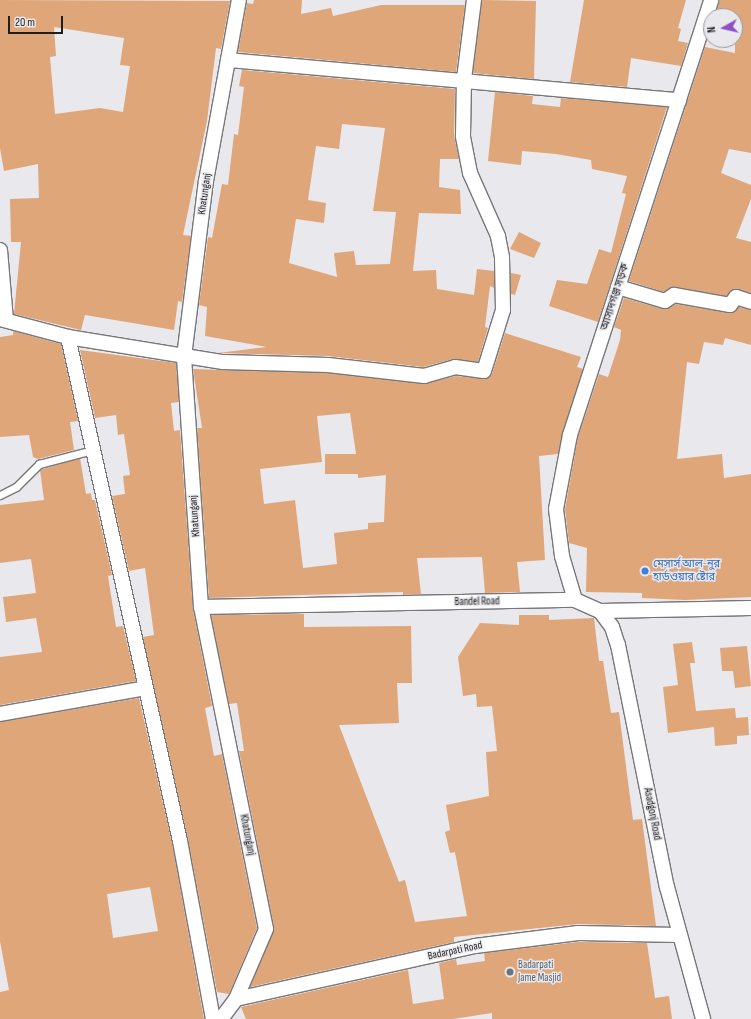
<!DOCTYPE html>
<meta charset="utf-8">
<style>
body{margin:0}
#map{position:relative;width:751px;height:1019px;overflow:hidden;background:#e8e8ed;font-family:"Sofia Sans Condensed","Noto Sans Bengali",sans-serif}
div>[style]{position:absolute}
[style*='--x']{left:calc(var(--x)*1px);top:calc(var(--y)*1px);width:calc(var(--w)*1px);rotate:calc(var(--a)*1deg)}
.building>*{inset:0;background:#dfa679}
.roads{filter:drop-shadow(1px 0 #77777b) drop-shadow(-1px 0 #77777b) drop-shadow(0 1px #77777b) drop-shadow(0 -1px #77777b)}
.service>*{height:7px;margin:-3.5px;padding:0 3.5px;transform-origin:3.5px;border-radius:3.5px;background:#fff}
.minor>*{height:14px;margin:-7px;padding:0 7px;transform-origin:7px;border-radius:7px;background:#fff}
.dots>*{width:11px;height:11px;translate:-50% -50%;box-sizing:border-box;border:2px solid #e8e8ed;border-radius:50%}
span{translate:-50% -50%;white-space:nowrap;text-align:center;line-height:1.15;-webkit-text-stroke:3px #e8e8ed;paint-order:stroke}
.street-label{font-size:11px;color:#1f1f21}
.shop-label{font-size:11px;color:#366cbe}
.left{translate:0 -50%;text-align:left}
.worship-label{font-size:11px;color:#5b616d}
.north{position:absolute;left:703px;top:8px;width:40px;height:40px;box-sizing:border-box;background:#e8e8ed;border:1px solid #98989b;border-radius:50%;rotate:262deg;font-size:11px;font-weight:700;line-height:16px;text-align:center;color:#1f1f21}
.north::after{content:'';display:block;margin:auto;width:14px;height:18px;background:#8c50c7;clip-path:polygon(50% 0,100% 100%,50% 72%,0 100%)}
.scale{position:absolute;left:8px;top:16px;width:55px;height:18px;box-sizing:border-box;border:2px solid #1f1f21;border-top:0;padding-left:5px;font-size:12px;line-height:14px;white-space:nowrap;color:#1f1f21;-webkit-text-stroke:3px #e8e8ed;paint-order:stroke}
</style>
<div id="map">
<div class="building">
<div style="clip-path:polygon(evenodd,0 0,230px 1px,221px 49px,216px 48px,207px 121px,183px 235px,191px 236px,182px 302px,178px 301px,174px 330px,85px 315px,81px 330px,14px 314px,21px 242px,11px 242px,10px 199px,39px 198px,38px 164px,4px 171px,0 148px,0 0,54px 27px,124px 38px,120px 65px,130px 66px,123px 112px,100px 108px,55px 114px,50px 57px,56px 56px,54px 27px)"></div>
<div style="clip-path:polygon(254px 0,302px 0,301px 14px,331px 8px,333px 16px,381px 5px,465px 5px,456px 72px,238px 52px,247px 3px,253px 4px)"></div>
<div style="clip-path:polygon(482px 0,536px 1px,534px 79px,473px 73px)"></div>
<div style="clip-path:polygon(584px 0,686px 0,678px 28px,681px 29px,678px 41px,688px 43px,681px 66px,631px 58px,627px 87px,570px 82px)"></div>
<div style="clip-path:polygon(720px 0,751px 0,751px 153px,729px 149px,721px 173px,751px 185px,751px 199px,736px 238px,751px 242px,751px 293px,734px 289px,726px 296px,675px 287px,664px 292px,629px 281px,705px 47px,735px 53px,735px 16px,715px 16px)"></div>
<div style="clip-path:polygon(evenodd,242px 70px,455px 89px,454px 136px,459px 159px,440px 159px,439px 187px,460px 190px,461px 214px,419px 213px,413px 271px,436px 270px,437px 289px,474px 295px,477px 269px,494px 271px,494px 288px,490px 286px,485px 327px,488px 328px,478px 362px,453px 359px,423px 367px,328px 356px,218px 353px,267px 347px,205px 336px,207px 307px,199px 305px,208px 237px,212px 238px,222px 184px,228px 185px,234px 134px,238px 135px,244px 87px,239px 86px,242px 70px,342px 124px,385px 128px,373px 211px,396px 212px,390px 264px,356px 265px,354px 251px,334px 253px,337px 277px,289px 263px,296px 219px,324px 223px,326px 203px,308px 200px,316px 146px,339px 149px,342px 124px)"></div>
<div style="clip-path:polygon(495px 92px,533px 96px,532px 104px,560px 107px,561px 98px,667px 107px,598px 322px,549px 306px,557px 280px,587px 284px,599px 249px,611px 253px,626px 194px,622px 193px,627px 176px,592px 169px,591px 160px,556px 154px,522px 151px,521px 165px,488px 161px)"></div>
<div style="clip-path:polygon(519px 232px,541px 243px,534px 258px,510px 249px)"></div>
<div style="clip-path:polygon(511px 273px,521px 275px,515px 295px,511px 294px)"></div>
<div style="clip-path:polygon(624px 298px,663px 309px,676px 304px,729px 313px,739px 307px,751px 310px,751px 345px,725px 338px,723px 345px,704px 342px,699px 364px,687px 362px,677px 459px,722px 454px,724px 478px,751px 474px,751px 597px,685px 600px,642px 598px,642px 593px,586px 592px,587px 548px,569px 543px,565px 509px,578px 437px,599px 374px,608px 377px,620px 340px,621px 330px,614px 327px)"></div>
<div style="clip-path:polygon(13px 331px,61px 344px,78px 421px,70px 422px,74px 450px,38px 459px,33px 457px,29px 435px,0 437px,0 337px,13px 335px)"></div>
<div style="clip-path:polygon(evenodd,505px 333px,581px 357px,577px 367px,583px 369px,558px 454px,539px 456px,545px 560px,517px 562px,520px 592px,485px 593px,482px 557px,417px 558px,421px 594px,403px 595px,403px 592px,209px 598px,197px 428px,202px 428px,193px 369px,327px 373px,423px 384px,456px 376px,486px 379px,492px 374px,505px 333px,350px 413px,356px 454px,325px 454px,325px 474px,358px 474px,358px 478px,386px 475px,384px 522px,368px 523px,368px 529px,334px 533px,337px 564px,303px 568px,295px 500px,264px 504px,260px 469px,322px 462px,317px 416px,350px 413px)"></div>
<div style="clip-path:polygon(80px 350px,176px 363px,179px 402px,171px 403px,174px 431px,180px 430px,193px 609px,212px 706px,205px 708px,214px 756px,222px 754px,257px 928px,229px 994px,217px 992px,188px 839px,143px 637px,154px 635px,145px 568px,129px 571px,112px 496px,125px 494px,123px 476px,130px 475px,124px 434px,118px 435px,116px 415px,95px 418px)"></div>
<div style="clip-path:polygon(80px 458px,86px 494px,91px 493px,92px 500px,95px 500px,112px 575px,108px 576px,116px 627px,123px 626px,136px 681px,0 705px,0 657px,42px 652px,36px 618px,6px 622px,3px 597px,36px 593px,31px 559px,0 563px,0 505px,44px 500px,40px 470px)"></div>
<div style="clip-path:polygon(304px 614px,304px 627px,411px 626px,412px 683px,397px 683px,399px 723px,339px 725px,399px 882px,405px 880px,415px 922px,467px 916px,455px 852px,450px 853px,445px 832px,450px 830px,446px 805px,489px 796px,486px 752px,497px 751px,492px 706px,477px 707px,476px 694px,463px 696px,458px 657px,480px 623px,519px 625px,519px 615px,549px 615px,549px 620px,594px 618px,599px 661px,603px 661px,611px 713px,619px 712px,633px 820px,642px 819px,656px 926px,578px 924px,454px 937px,454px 942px,250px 987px,274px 927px,239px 751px,244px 751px,237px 703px,229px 704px,211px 615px)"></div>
<div style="clip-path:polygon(692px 642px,695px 663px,690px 663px,696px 711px,735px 708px,736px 718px,748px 717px,749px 735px,737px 736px,737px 744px,715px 746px,714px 727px,668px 733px,663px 687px,678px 685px,673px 644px)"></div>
<div style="clip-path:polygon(747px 646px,751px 686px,735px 688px,733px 671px,722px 671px,720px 648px)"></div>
<div style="clip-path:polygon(evenodd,139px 698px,172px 843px,204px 1019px,0 1019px,0 992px,9px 990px,0 941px,0 722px,139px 698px,150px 887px,158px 931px,113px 938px,107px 894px,150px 887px)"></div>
<div style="clip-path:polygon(578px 942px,647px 943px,655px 998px,669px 996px,672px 1019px,492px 1019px,492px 1013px,453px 1019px,246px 1019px,241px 1007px,408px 970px,413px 1004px,444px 999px,439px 963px,456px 959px,457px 965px,485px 961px,484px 953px)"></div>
</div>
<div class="roads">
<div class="service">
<div style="--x:0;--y:495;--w:18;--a:-27"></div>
<div style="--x:16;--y:487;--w:33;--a:-45"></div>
<div style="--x:39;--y:464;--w:56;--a:-14.5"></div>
</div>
<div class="minor">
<div style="--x:228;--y:60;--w:453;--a:5.1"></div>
<div style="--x:0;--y:250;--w:70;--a:85.1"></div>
<div style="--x:618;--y:287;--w:49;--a:16.6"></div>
<div style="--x:665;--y:301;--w:11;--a:-34"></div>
<div style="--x:674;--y:295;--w:57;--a:10.1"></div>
<div style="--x:730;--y:305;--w:10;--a:-53"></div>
<div style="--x:736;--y:297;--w:16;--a:18"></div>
<div style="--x:0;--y:319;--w:70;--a:14.8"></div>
<div style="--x:68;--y:337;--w:157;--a:9.2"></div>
<div style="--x:223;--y:362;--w:105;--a:1.6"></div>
<div style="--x:328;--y:365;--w:97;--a:6.5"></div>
<div style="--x:424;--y:376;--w:32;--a:-16"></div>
<div style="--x:455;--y:367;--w:29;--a:8"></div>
<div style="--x:484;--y:371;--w:64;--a:-72.7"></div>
<div style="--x:503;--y:310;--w:53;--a:-91.1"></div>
<div style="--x:502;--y:257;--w:21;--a:-101"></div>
<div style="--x:498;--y:236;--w:69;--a:-114"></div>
<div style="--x:470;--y:173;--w:38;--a:-101"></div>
<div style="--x:463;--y:136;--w:57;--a:-89"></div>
<div style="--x:464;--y:79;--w:80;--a:-82.8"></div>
<div style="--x:68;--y:337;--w:516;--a:77.47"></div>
<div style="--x:180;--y:841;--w:181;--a:79.5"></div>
<div style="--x:575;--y:600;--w:46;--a:-106.5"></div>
<div style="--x:562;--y:556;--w:47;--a:-97.3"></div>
<div style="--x:556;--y:509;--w:75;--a:-79.3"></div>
<div style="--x:570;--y:435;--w:457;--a:-72"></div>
<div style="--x:201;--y:607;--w:374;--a:-1.1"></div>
<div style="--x:575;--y:600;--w:27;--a:24"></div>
<div style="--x:600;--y:611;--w:151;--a:-1.1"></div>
<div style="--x:600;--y:611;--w:20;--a:53"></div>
<div style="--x:612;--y:627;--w:19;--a:72"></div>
<div style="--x:618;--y:645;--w:247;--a:78.6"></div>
<div style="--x:667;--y:887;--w:137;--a:74.7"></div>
<div style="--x:0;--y:714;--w:148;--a:-10.1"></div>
<div style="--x:236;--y:999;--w:245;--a:-12.5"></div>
<div style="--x:475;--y:946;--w:104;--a:-7.2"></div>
<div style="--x:578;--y:933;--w:100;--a:1.1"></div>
<div style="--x:221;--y:1019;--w:25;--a:-53"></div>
<div style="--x:236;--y:999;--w:76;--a:-66.8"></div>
<div style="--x:266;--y:929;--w:328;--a:-101.4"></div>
<div style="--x:201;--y:607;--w:251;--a:-93.9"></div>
<div style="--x:184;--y:357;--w:177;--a:-82.9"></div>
<div style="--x:206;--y:181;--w:184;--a:-79.7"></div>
</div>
</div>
<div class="dots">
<div style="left:645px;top:571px;background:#3f7fe0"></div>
<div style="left:510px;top:972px;background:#6b7280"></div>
</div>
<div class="street-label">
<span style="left:205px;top:194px;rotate:-82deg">Khatunganj</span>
<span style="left:615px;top:297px;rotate:-72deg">আসাদগঞ্জ সড়ক</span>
<span style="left:195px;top:516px;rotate:-94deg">Khatunganj</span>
<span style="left:477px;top:602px;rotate:-1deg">Bandel Road</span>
<span style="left:652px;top:814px;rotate:79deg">Asadgonj Road</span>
<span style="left:247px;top:835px;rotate:79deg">Khatunganj</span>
<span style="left:455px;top:951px;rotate:-12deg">Badarpati Road</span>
</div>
<div class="shop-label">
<span class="left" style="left:653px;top:571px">মেসার্স আল-নুর<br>হার্ডওয়ার ষ্টোর</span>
</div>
<div class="worship-label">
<span class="left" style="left:518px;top:972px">Badarpati<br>Jame Masjid</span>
</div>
<div class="north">N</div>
<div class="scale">20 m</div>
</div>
